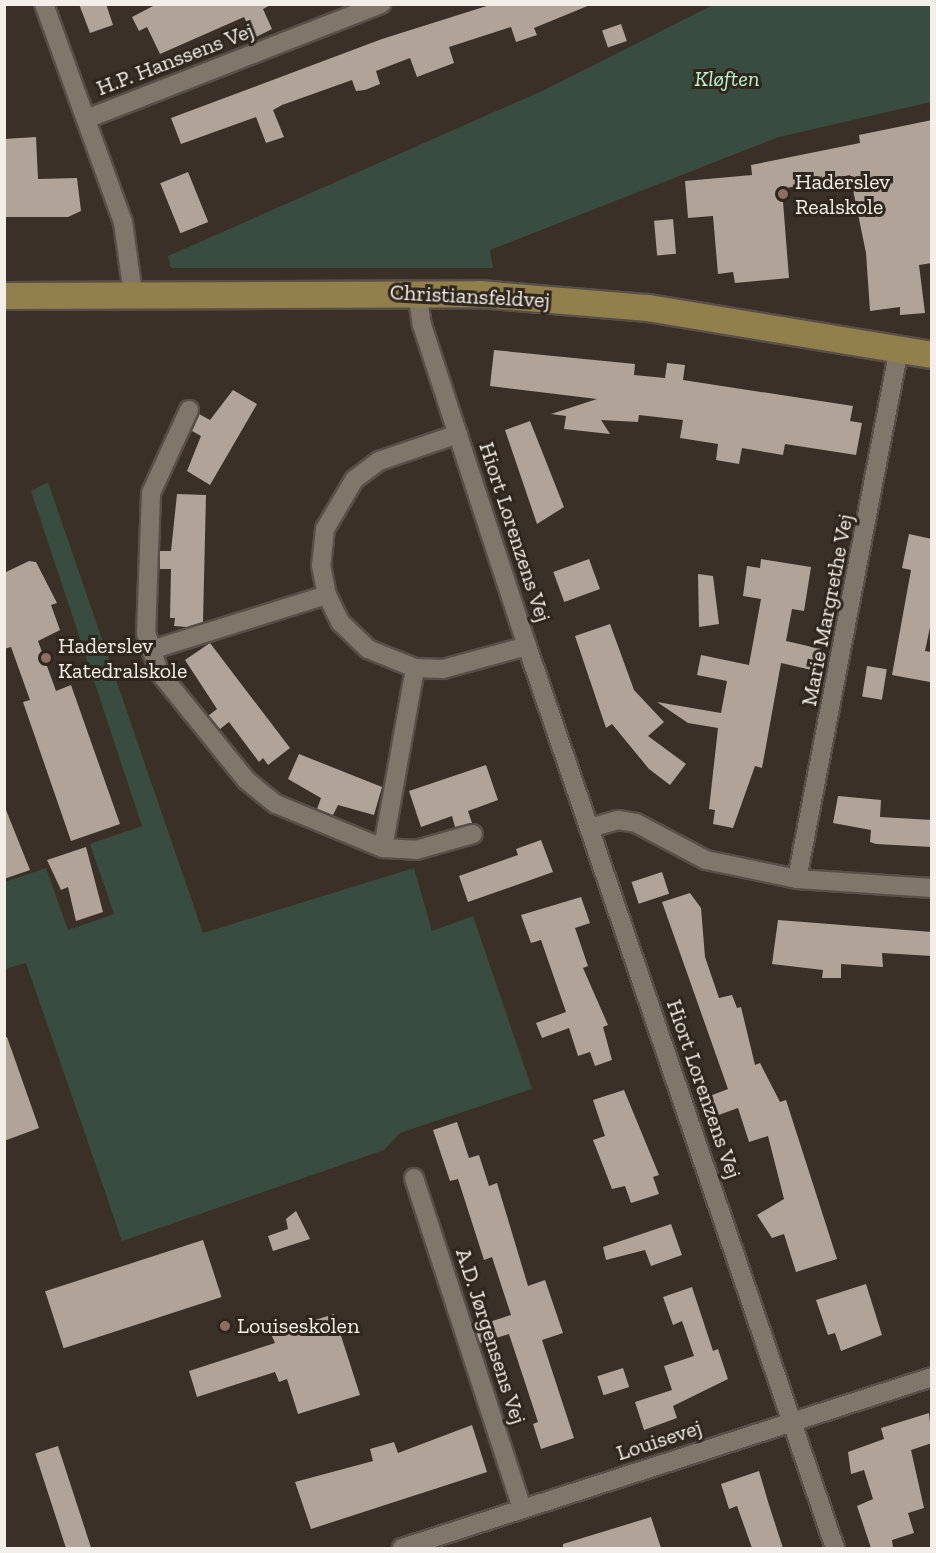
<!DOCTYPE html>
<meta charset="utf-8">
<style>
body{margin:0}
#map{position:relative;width:936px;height:1553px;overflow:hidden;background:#3a3028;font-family:"Zilla Slab",serif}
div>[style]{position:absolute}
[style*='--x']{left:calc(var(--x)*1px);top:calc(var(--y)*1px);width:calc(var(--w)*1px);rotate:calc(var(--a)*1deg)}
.green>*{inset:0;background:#384d3f}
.building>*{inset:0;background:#b0a49a;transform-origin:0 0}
.roads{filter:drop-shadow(2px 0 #585048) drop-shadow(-2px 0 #585048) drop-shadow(0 2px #585048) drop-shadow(0 -2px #585048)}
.street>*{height:18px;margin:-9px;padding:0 9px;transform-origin:9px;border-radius:9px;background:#81766c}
.secondary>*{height:26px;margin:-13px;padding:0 13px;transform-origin:13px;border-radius:13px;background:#917f4c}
.dots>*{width:16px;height:16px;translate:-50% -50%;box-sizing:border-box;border:3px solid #2f261e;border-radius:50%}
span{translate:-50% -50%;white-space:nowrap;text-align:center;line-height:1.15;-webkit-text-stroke:6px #2f261e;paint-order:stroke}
.street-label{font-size:22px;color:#f4eee8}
.park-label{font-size:22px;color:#bbf4cd;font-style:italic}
.poi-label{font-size:22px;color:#f4eee8}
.left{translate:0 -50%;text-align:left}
.frame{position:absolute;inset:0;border:6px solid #f4eee8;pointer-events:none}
</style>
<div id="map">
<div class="green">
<div style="clip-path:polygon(715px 4px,931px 5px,931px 102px,779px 137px,490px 250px,493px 268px,171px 268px,168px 256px,542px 91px)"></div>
<div style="clip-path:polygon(48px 482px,203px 933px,414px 868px,432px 931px,473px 916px,532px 1089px,400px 1133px,384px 1150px,122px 1241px,26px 963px,5px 969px,5px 882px,46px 868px,68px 930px,114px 914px,90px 844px,142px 826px,31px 491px)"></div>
</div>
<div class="building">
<div style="clip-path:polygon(79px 4px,106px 4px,113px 25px,90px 33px)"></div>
<div style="clip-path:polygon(157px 4px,272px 4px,263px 9px,272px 29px,254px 38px,244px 17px,160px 54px,147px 27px,139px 31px,132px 17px)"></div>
<div style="clip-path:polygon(493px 4px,590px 5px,534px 28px,537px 35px,516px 42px,511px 27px,449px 47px,454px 63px,417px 77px,410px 58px,376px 71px,380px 84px,365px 90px,356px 91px,352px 80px,282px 105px,273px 110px,284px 137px,266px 143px,256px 117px,181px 144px,171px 118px,382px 39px)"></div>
<div style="left:621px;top:24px;width:18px;height:20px;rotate:71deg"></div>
<div style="clip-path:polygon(932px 120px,932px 263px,919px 265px,925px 313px,900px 315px,900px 307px,870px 311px,866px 253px,850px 175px,782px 189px,789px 278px,735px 283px,733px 272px,718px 274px,713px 216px,688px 218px,685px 181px,752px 175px,751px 165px,860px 143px,859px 135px)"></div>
<div style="clip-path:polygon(36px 137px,38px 179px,77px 178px,81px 211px,68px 217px,4px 217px,4px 139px)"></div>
<div style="left:188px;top:172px;width:54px;height:30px;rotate:68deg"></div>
<div style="left:673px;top:219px;width:35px;height:19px;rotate:85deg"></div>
<div style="clip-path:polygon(494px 350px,635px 364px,634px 375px,665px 378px,667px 363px,685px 365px,683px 380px,853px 406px,850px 421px,862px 423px,856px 455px,785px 444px,783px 455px,742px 448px,739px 464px,716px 460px,718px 444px,680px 438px,683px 420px,639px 415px,638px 422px,601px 420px,610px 434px,564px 429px,566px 416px,551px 414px,597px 399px,490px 386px)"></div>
<div style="clip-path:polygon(233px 390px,257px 404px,210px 485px,187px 471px,201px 436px,192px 431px,199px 414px,210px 420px)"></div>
<div style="clip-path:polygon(530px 421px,564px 507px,537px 524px,505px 430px)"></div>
<div style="clip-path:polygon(177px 494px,206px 495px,203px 622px,187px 627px,174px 626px,175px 618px,170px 618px,171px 569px,160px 569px,160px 551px,171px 551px)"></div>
<div style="clip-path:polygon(909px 534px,932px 539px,932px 618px,925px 651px,931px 652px,930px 682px,892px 675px,911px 570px,902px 568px)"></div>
<div style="left:589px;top:559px;width:32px;height:38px;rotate:70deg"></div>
<div style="clip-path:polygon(761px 559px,811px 567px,804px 611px,792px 609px,786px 641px,821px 649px,816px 671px,781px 663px,762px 768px,755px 766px,733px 828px,713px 824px,715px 810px,709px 809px,718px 728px,688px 723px,657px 702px,721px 713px,727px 681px,697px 675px,701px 655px,749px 665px,761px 599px,743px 596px,747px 566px,760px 568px)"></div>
<div style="clip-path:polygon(29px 561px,36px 562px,57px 603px,51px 605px,60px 630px,38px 641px,56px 691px,71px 685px,120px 824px,71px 841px,23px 702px,30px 700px,11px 647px,4px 649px,4px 573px)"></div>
<div style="clip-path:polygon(698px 574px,713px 576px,719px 624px,699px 627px)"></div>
<div style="clip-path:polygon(610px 624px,634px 690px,664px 722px,648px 736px,686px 764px,670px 785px,649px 769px,612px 724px,606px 728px,575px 636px)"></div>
<div style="clip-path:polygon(210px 643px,290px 748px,268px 765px,263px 758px,259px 762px,229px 722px,220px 729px,208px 716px,217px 709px,185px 660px)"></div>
<div style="left:867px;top:666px;width:20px;height:31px;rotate:9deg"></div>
<div style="clip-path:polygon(299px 754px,382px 787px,374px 815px,338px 805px,333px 815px,317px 809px,321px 798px,288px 779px)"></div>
<div style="clip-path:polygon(486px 765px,498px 800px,468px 811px,472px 823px,455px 827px,452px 816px,421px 827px,409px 791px)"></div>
<div style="clip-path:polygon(838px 796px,881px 800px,880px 817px,932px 820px,932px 847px,876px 844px,870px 842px,871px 830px,833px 823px)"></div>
<div style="clip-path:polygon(4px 805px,30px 870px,4px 879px)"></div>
<div style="clip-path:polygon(541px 840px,553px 872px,468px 902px,459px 876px,518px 855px,516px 849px)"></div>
<div style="clip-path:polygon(86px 847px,103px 912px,76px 921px,68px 887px,61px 890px,47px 860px)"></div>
<div style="left:662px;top:872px;width:23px;height:32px;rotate:72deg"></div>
<div style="clip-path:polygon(690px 893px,701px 908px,705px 957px,719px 998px,732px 995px,737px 1008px,741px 1007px,755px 1065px,760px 1063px,780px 1102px,786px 1100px,837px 1259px,796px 1272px,784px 1234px,772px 1238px,757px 1215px,784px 1199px,768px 1136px,749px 1142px,738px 1108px,713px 1117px,707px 1097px,728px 1089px,662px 902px)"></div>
<div style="clip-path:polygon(581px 897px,590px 923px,575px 928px,588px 966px,583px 968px,608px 1025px,603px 1027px,612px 1060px,595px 1066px,590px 1052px,578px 1056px,569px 1028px,542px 1038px,536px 1023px,566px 1012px,541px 940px,531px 943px,521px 915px)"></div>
<div style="clip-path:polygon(778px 920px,932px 932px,932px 956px,882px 953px,883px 967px,841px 964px,841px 978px,822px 978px,823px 970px,772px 964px)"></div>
<div style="clip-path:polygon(7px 1037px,39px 1128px,4px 1141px,4px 1038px)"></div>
<div style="clip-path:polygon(624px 1090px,659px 1175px,653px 1177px,659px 1194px,631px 1203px,625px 1186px,612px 1189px,593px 1140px,605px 1136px,593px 1100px)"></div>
<div style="clip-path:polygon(457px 1122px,469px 1158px,479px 1155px,489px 1186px,497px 1183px,528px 1286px,545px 1280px,563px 1333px,542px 1340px,574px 1438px,541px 1449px,533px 1424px,538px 1422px,509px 1334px,480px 1343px,474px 1327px,511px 1315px,492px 1257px,484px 1260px,458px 1179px,450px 1181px,433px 1130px)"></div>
<div style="clip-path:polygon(296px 1211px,310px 1239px,273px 1251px,268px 1236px,288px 1229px,286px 1219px)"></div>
<div style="clip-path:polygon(671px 1224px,682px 1255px,651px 1266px,645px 1250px,606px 1260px,603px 1247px)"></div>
<div style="left:203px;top:1240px;width:60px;height:166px;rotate:72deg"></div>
<div style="clip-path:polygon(866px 1284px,882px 1335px,841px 1351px,835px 1333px,828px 1335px,816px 1300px)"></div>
<div style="clip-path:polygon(692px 1287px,713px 1351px,718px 1349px,728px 1379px,673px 1406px,677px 1418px,644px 1430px,635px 1402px,672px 1390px,664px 1366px,694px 1356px,682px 1321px,673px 1325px,663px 1297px)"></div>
<div style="clip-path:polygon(334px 1314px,360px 1395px,298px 1414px,287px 1379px,279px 1382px,275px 1372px,197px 1397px,189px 1371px,275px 1343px,271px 1334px)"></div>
<div style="left:623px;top:1368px;width:20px;height:27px;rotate:72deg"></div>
<div style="clip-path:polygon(929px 1413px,932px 1443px,911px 1450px,924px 1508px,908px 1513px,914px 1533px,892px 1540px,893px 1548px,871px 1548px,857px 1506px,873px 1499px,864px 1470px,851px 1474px,848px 1452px,884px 1439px,881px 1428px)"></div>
<div style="clip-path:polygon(472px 1425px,487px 1472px,311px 1529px,295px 1482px,373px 1461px,370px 1449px,394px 1442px,398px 1453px)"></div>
<div style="left:58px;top:1446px;width:108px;height:24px;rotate:72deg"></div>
<div style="clip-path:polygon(759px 1471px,769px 1505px,783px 1548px,752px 1548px,737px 1506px,729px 1509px,721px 1484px)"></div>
<div style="clip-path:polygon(651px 1517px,661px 1548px,563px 1548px,563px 1544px)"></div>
</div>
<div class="roads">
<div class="street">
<div style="--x:44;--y:4;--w:232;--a:70.1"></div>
<div style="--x:123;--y:222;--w:73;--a:82.1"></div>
<div style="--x:86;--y:119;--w:317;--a:-21.3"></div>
<div style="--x:417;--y:291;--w:34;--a:82"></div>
<div style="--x:422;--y:325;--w:338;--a:71.9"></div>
<div style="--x:527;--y:646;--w:953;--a:71.15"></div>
<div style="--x:189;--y:410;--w:91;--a:114.6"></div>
<div style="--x:151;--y:493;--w:140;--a:92"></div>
<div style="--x:146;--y:633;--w:41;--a:71.6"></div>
<div style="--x:159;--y:672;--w:139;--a:51.1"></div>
<div style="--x:246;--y:780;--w:38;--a:39"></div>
<div style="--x:276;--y:804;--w:116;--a:22.4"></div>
<div style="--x:383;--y:848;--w:33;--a:3"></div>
<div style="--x:416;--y:850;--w:59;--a:-15.7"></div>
<div style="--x:458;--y:434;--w:83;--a:161.1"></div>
<div style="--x:379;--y:461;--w:31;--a:143"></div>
<div style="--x:354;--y:480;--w:57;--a:120.6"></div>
<div style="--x:325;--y:529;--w:36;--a:96"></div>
<div style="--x:321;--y:565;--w:31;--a:79"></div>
<div style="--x:327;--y:595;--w:30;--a:64"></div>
<div style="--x:340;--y:622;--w:39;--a:44"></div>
<div style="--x:368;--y:649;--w:51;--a:22"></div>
<div style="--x:415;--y:668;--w:28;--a:2"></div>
<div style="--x:443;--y:669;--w:87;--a:-15.3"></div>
<div style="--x:151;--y:650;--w:184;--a:-17.4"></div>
<div style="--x:590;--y:828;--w:29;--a:-16"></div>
<div style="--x:618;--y:820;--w:18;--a:9"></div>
<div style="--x:636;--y:823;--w:79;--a:27.9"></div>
<div style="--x:706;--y:860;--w:93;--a:11.8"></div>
<div style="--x:797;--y:879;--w:135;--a:3.8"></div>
<div style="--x:383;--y:848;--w:183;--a:-79.9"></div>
<div style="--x:797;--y:879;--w:540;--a:-79.11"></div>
<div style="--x:414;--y:1178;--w:348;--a:71.9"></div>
<div style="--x:402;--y:1548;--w:557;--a:-17.88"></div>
</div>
<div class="secondary">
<div style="--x:4;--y:296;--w:476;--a:-0.2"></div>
<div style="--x:480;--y:294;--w:169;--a:4.8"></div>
<div style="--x:648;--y:308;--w:288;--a:9.4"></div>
</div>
</div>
<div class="dots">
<div style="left:783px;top:194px;background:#8d6e63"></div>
<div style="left:46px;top:658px;background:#8d6e63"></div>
<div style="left:225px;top:1326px;background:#8d6e63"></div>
</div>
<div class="street-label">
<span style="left:175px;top:59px;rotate:-21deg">H.P. Hanssens Vej</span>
<span style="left:470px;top:296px;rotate:3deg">Christiansfeldvej</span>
<span style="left:515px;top:532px;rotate:72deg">Hiort Lorenzens Vej</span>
<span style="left:827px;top:610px;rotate:-79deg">Marie Margrethe Vej</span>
<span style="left:704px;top:1089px;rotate:71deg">Hiort Lorenzens Vej</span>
<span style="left:491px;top:1336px;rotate:72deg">A.D. Jørgensens Vej</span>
<span style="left:659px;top:1440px;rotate:-18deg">Louisevej</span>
</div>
<div class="park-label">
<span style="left:727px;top:79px">Kløften</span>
</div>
<div class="poi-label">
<span class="left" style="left:795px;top:194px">Haderslev<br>Realskole</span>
<span class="left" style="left:58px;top:658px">Haderslev<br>Katedralskole</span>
<span class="left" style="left:237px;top:1326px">Louiseskolen</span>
</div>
<div class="frame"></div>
</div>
